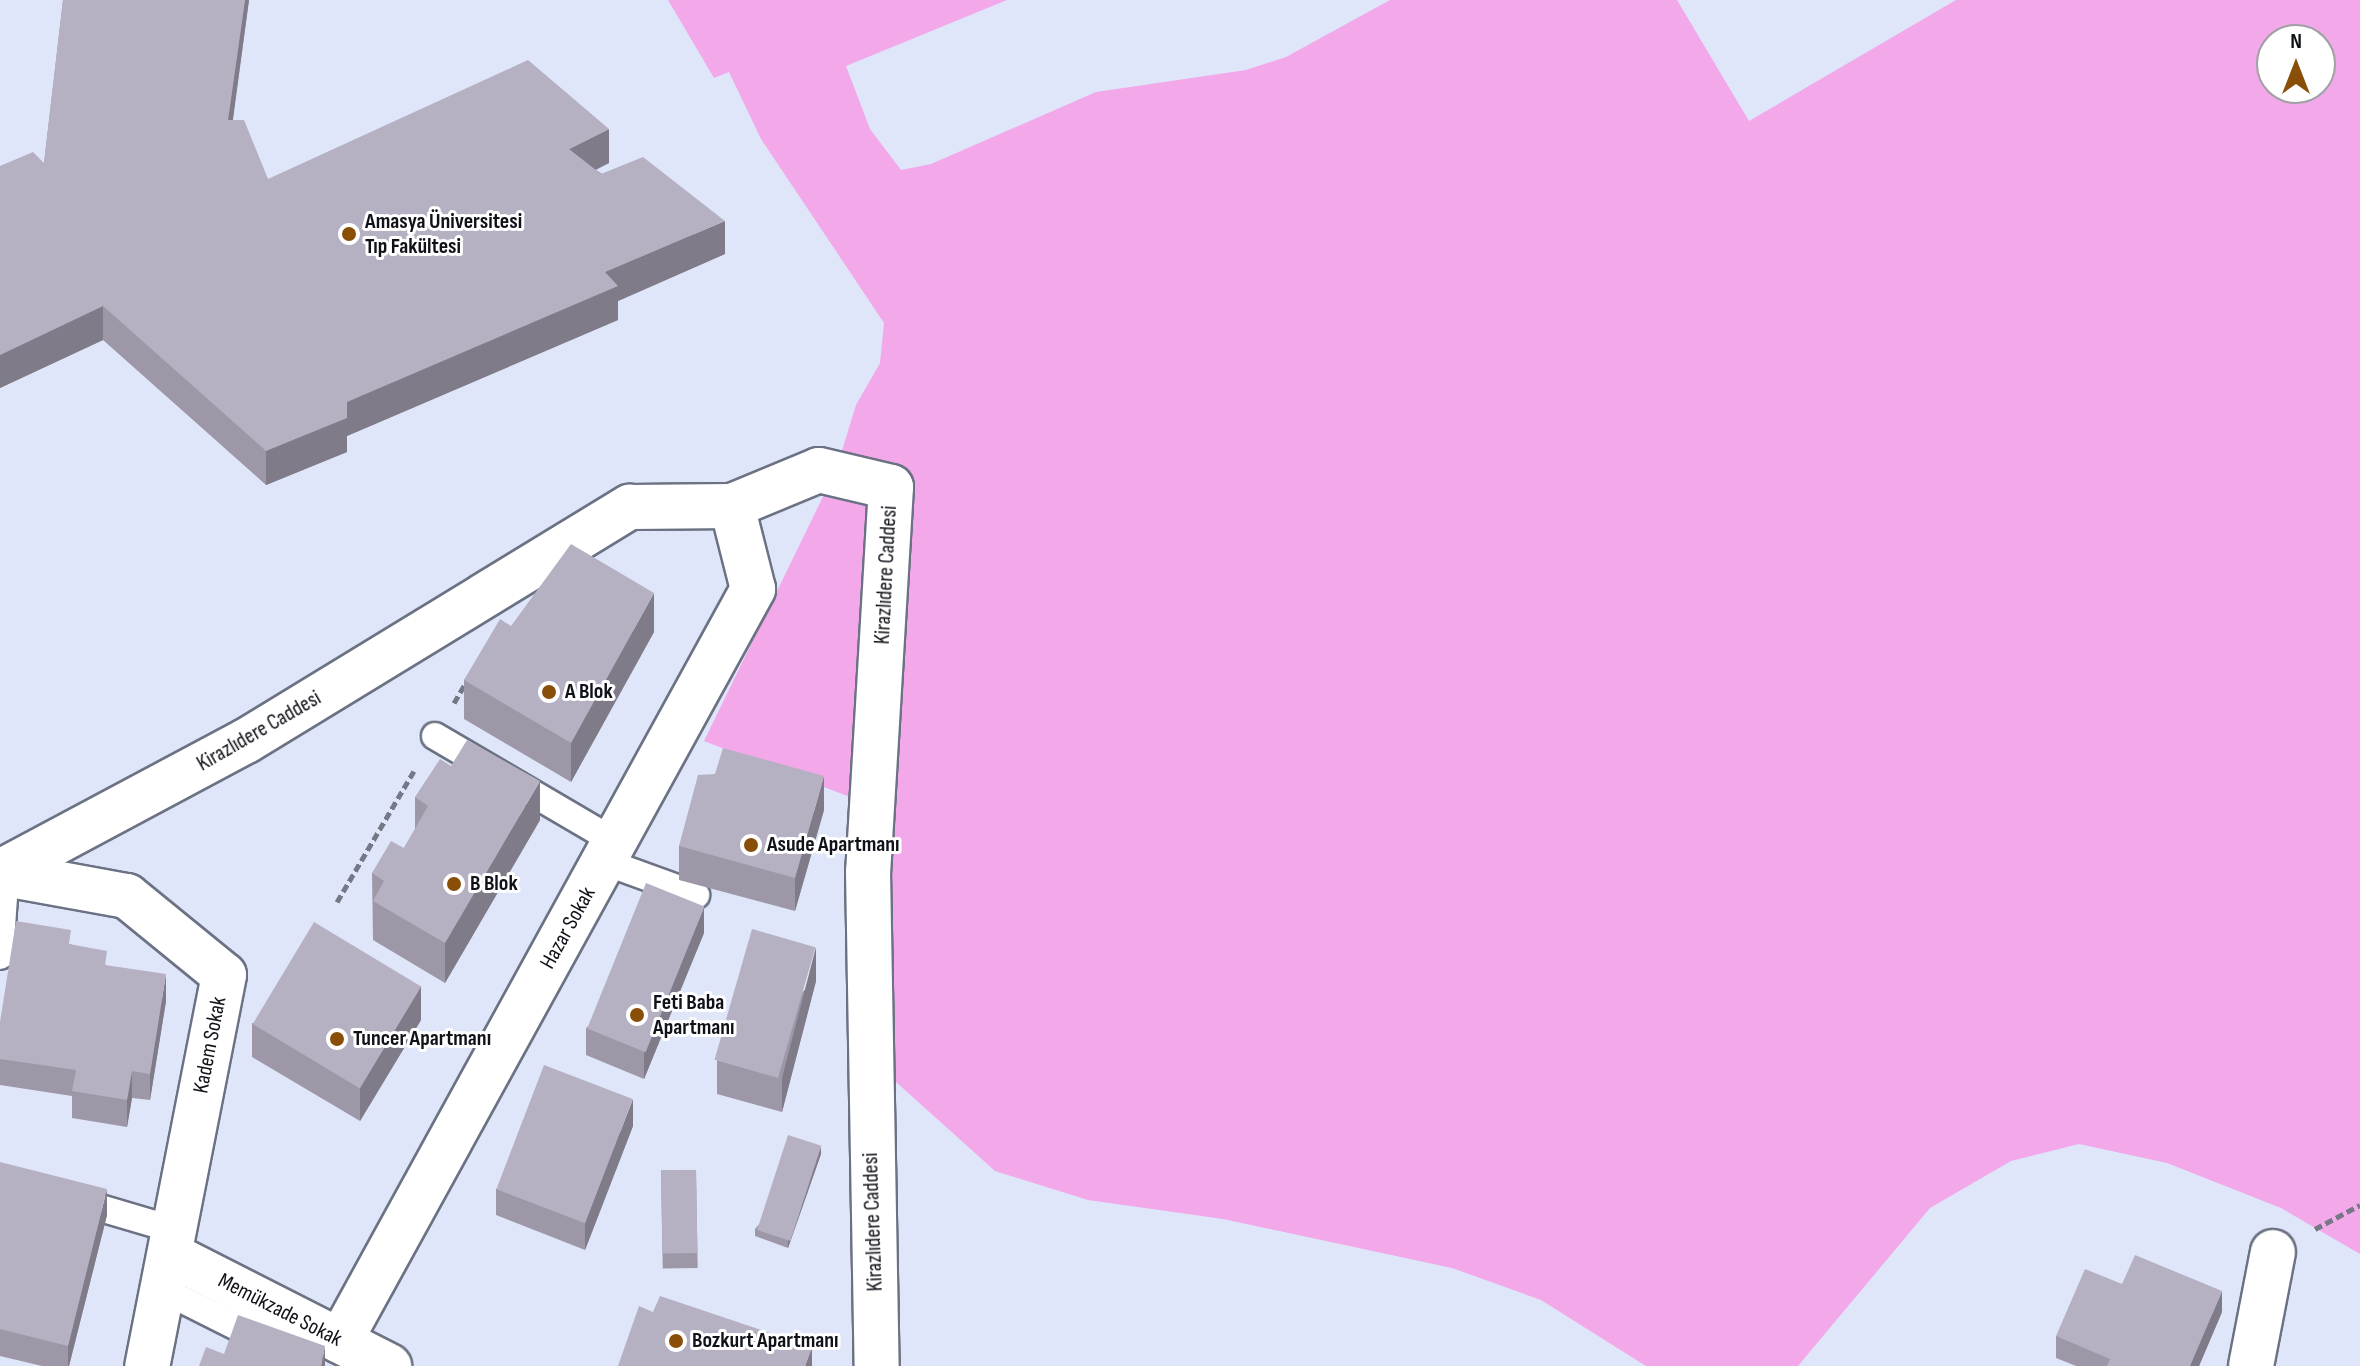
<!DOCTYPE html>
<meta charset="utf-8">
<style>
body{margin:0}
#map{position:relative;width:2360px;height:1366px;overflow:hidden;background:#dfe6fa;font-family:"Sofia Sans Condensed",sans-serif}
div>[style]{position:absolute}
[style*='--x']{left:calc(var(--x)*1px);top:calc(var(--y)*1px);width:calc(var(--w)*1px);rotate:calc(var(--a)*1deg)}
.green>*{inset:0;background:#f2a8e9}
.path>*{height:5px;margin-top:-2.5px;transform-origin:0;background:repeating-linear-gradient(90deg,#757987 0 8px,transparent 0 12px)}
.roads{filter:drop-shadow(2px 0 #6b7283) drop-shadow(-2px 0 #6b7283) drop-shadow(0 2px #6b7283) drop-shadow(0 -2px #6b7283)}
.service>*{height:26px;margin:-13px;padding:0 13px;transform-origin:13px;border-radius:13px;background:#fff}
.minor>*{height:44px;margin:-22px;padding:0 22px;transform-origin:22px;border-radius:22px;background:#fff}
.tertiary>*{height:44px;margin:-22px;padding:0 22px;transform-origin:22px;border-radius:22px;background:#fff}
.wall>*{inset:0;background:#9d97a8;transform-origin:0 0}
.shaded-wall>*{inset:0;background:#7f7b88}
.building>*{inset:0;background:#b6b0c3;transform-origin:0 0}
.dots>*{width:22px;height:22px;translate:-50% -50%;box-sizing:border-box;border:4px solid #fff;border-radius:50%}
span{translate:-50% -50%;white-space:nowrap;text-align:center;line-height:1.15;-webkit-text-stroke:6px #fff;paint-order:stroke}
.poi-label{font-size:22px;color:#101219;font-weight:700}
.left{translate:0 -50%;text-align:left}
.street-label{font-size:22px;color:#101219}
.north{position:absolute;left:2256px;top:24px;width:80px;height:80px;box-sizing:border-box;background:#fff;border:2px solid #9fa0a3;border-radius:50%;rotate:0deg;font-size:22px;font-weight:700;line-height:32px;text-align:center;color:#101219}
.north::after{content:'';display:block;margin:auto;width:28px;height:36px;background:#894e07;clip-path:polygon(50% 0,100% 100%,50% 72%,0 100%)}
</style>
<div id="map">
<div class="green">
<div style="clip-path:polygon(evenodd,668px 0,1007px 0,846px 66px,870px 129px,901px 170px,931px 164px,1096px 92px,1246px 70px,1286px 57px,1390px 0,1677px 0,1749px 121px,1956px 0,2360px 0,2360px 1254px,2281px 1208px,2167px 1163px,2079px 1144px,2011px 1161px,1930px 1208px,1798px 1366px,1646px 1366px,1541px 1300px,1452px 1268px,1223px 1219px,1088px 1200px,995px 1171px,886px 1073px,889px 812px,704px 741px,836px 470px,856px 405px,880px 363px,884px 323px,761px 139px,729px 72px,714px 78px,668px 0,2272px 40px,2320px 40px,2320px 88px,2272px 88px,2272px 40px)"></div>
</div>
<div class="path">
<div style="--x:454;--y:703;--w:22;--a:-60"></div>
<div style="--x:337;--y:902;--w:152;--a:-59.6"></div>
<div style="--x:2315;--y:1229;--w:51;--a:-28.1"></div>
</div>
<div class="roads">
<div class="service">
<div style="--x:435;--y:736;--w:210;--a:30.4"></div>
<div style="--x:605;--y:862;--w:97;--a:19.9"></div>
<div style="--x:0;--y:956;--w:87;--a:-86.1"></div>
<div style="--x:73;--y:1200;--w:106;--a:16.4"></div>
<div style="--x:163;--y:1290;--w:112;--a:26.6"></div>
</div>
<div class="minor">
<div style="--x:0;--y:873;--w:129;--a:10.3"></div>
<div style="--x:127;--y:896;--w:125;--a:39.2"></div>
<div style="--x:224;--y:975;--w:399;--a:101.1"></div>
<div style="--x:171;--y:1255;--w:245;--a:27"></div>
<div style="--x:340;--y:1341;--w:858;--a:-61.22"></div>
<div style="--x:753;--y:589;--w:86;--a:-104.2"></div>
<div style="--x:2251;--y:1366;--w:116;--a:-79.1"></div>
</div>
<div class="tertiary">
<div style="--x:6;--y:869;--w:272;--a:-28.1"></div>
<div style="--x:246;--y:741;--w:450;--a:-31.4"></div>
<div style="--x:630;--y:507;--w:102;--a:-0.6"></div>
<div style="--x:732;--y:506;--w:94;--a:-22.5"></div>
<div style="--x:819;--y:470;--w:74;--a:13.3"></div>
<div style="--x:891;--y:487;--w:385;--a:93.4"></div>
<div style="--x:868;--y:871;--w:495;--a:89"></div>
</div>
</div>
<div class="wall">
<div style="clip-path:polygon(63px 0,249px 0,233px 120px,268px 179px,609px 163px,596px 170px,725px 254px,618px 301px,618px 320px,347px 436px,347px 452px,266px 485px,103px 340px,0 388px,0 166px,44px 163px)"></div>
<div style="clip-path:polygon(511px 626px,654px 632px,571px 782px,464px 719px,464px 680px)"></div>
<div style="clip-path:polygon(415px 797px,540px 820px,445px 983px,373px 940px,372px 873px,404px 848px,415px 829px)"></div>
<div style="clip-path:polygon(824px 810px,795px 911px,679px 880px,679px 846px)"></div>
<div style="clip-path:polygon(704px 933px,644px 1079px,586px 1055px,586px 1028px)"></div>
<div style="clip-path:polygon(71px 944px,166px 1001px,150px 1100px,132px 1098px,127px 1127px,72px 1118px,72px 1096px,0 1085px,0 1022px)"></div>
<div style="clip-path:polygon(816px 981px,782px 1112px,717px 1094px,717px 1060px)"></div>
<div style="clip-path:polygon(421px 1020px,360px 1121px,252px 1057px,252px 1023px)"></div>
<div style="clip-path:polygon(633px 1126px,585px 1250px,496px 1215px,496px 1189px)"></div>
<div style="clip-path:polygon(821px 1154px,788px 1248px,755px 1236px,755px 1229px)"></div>
<div style="clip-path:polygon(0 1162px,107px 1215px,69px 1366px,42px 1366px,0 1356px)"></div>
<div style="left:696px;top:1170px;width:98px;height:35px;rotate:89deg"></div>
<div style="clip-path:polygon(2222px 1312px,2199px 1366px,2076px 1366px,2056px 1358px,2056px 1336px)"></div>
</div>
<div class="shaded-wall">
<div style="clip-path:polygon(245px 0,249px 0,228px 154px,228px 120px)"></div>
<div style="clip-path:polygon(609px 129px,609px 163px,569px 182px,569px 149px)"></div>
<div style="clip-path:polygon(725px 221px,725px 254px,618px 301px,618px 320px,347px 436px,347px 452px,266px 485px,266px 451px,347px 402px,605px 272px)"></div>
<div style="clip-path:polygon(103px 306px,103px 340px,0 388px,0 355px)"></div>
<div style="clip-path:polygon(654px 593px,654px 632px,571px 782px,571px 743px)"></div>
<div style="clip-path:polygon(824px 776px,824px 810px,795px 911px,795px 878px)"></div>
<div style="clip-path:polygon(540px 781px,540px 820px,445px 983px,445px 943px)"></div>
<div style="clip-path:polygon(704px 907px,704px 933px,644px 1079px,644px 1053px)"></div>
<div style="clip-path:polygon(816px 947px,816px 981px,782px 1112px,782px 1078px)"></div>
<div style="clip-path:polygon(166px 974px,166px 1001px,150px 1100px,150px 1074px)"></div>
<div style="clip-path:polygon(421px 986px,421px 1020px,360px 1121px,360px 1087px)"></div>
<div style="clip-path:polygon(132px 1071px,132px 1098px,127px 1127px,127px 1100px)"></div>
<div style="clip-path:polygon(633px 1099px,633px 1126px,585px 1250px,585px 1223px)"></div>
<div style="clip-path:polygon(821px 1146px,821px 1154px,788px 1248px,788px 1240px)"></div>
<div style="clip-path:polygon(107px 1189px,107px 1215px,69px 1366px,68px 1366px,68px 1346px)"></div>
<div style="clip-path:polygon(2222px 1291px,2222px 1312px,2199px 1366px,2190px 1366px)"></div>
<div style="clip-path:polygon(325px 1346px,325px 1366px,321px 1366px)"></div>
<div style="clip-path:polygon(812px 1347px,812px 1366px,805px 1366px)"></div>
</div>
<div class="building">
<div style="clip-path:polygon(63px 0,245px 0,228px 120px,244px 120px,268px 179px,528px 60px,609px 129px,569px 149px,601px 174px,643px 157px,725px 221px,605px 272px,618px 286px,347px 402px,347px 418px,266px 451px,103px 306px,0 355px,0 166px,33px 152px,44px 163px)"></div>
<div style="clip-path:polygon(571px 544px,654px 593px,571px 743px,464px 680px,500px 619px,511px 626px)"></div>
<div style="clip-path:polygon(467px 740px,540px 781px,445px 943px,373px 901px,384px 881px,372px 873px,391px 841px,404px 848px,428px 806px,415px 797px,440px 759px,451px 766px)"></div>
<div style="clip-path:polygon(723px 748px,824px 776px,795px 878px,679px 846px,698px 775px,715px 774px)"></div>
<div style="left:646px;top:883px;width:63px;height:157px;rotate:22deg"></div>
<div style="clip-path:polygon(16px 921px,71px 930px,69px 944px,107px 951px,105px 965px,166px 974px,150px 1074px,132px 1071px,127px 1100px,72px 1091px,76px 1070px,0 1059px,0 1022px)"></div>
<div style="left:314px;top:922px;width:125px;height:119px;rotate:31deg"></div>
<div style="left:752px;top:929px;width:66px;height:136px;rotate:16deg"></div>
<div style="left:544px;top:1065px;width:95px;height:133px;rotate:21deg"></div>
<div style="left:788px;top:1135px;width:35px;height:100px;rotate:18deg"></div>
<div style="clip-path:polygon(0 1162px,107px 1189px,68px 1346px,0 1329px)"></div>
<div style="left:696px;top:1170px;width:83px;height:35px;rotate:89deg"></div>
<div style="clip-path:polygon(2135px 1255px,2222px 1291px,2190px 1366px,2107px 1366px,2110px 1359px,2056px 1336px,2085px 1269px,2122px 1284px)"></div>
<div style="clip-path:polygon(660px 1296px,812px 1347px,805px 1366px,618px 1366px,639px 1306px,653px 1312px)"></div>
<div style="clip-path:polygon(238px 1315px,325px 1346px,321px 1366px,199px 1366px,206px 1347px,224px 1354px)"></div>
</div>
<div class="dots">
<div style="left:349px;top:234px;background:#894e07"></div>
<div style="left:549px;top:692px;background:#894e07"></div>
<div style="left:751px;top:845px;background:#894e07"></div>
<div style="left:454px;top:884px;background:#894e07"></div>
<div style="left:637px;top:1015px;background:#894e07"></div>
<div style="left:337px;top:1039px;background:#894e07"></div>
<div style="left:676px;top:1341px;background:#894e07"></div>
</div>
<div class="poi-label">
<span class="left" style="left:365px;top:234px">Amasya Üniversitesi<br>Tıp Fakültesi</span>
<span class="left" style="left:565px;top:692px">A Blok</span>
<span class="left" style="left:767px;top:845px">Asude Apartmanı</span>
<span class="left" style="left:470px;top:884px">B Blok</span>
<span class="left" style="left:653px;top:1015px">Feti Baba<br>Apartmanı</span>
<span class="left" style="left:353px;top:1039px">Tuncer Apartmanı</span>
<span class="left" style="left:692px;top:1341px">Bozkurt Apartmanı</span>
</div>
<div class="street-label">
<span style="left:886px;top:575px;rotate:-87deg">Kirazlıdere Caddesi</span>
<span style="left:259px;top:731px;rotate:-30deg">Kirazlıdere Caddesi</span>
<span style="left:568px;top:928px;rotate:-61deg">Hazar Sokak</span>
<span style="left:210px;top:1045px;rotate:-79deg">Kadem Sokak</span>
<span style="left:873px;top:1222px;rotate:-92deg">Kirazlıdere Caddesi</span>
<span style="left:280px;top:1310px;rotate:27deg">Memükzade Sokak</span>
</div>
<div class="north">N</div>
</div>
